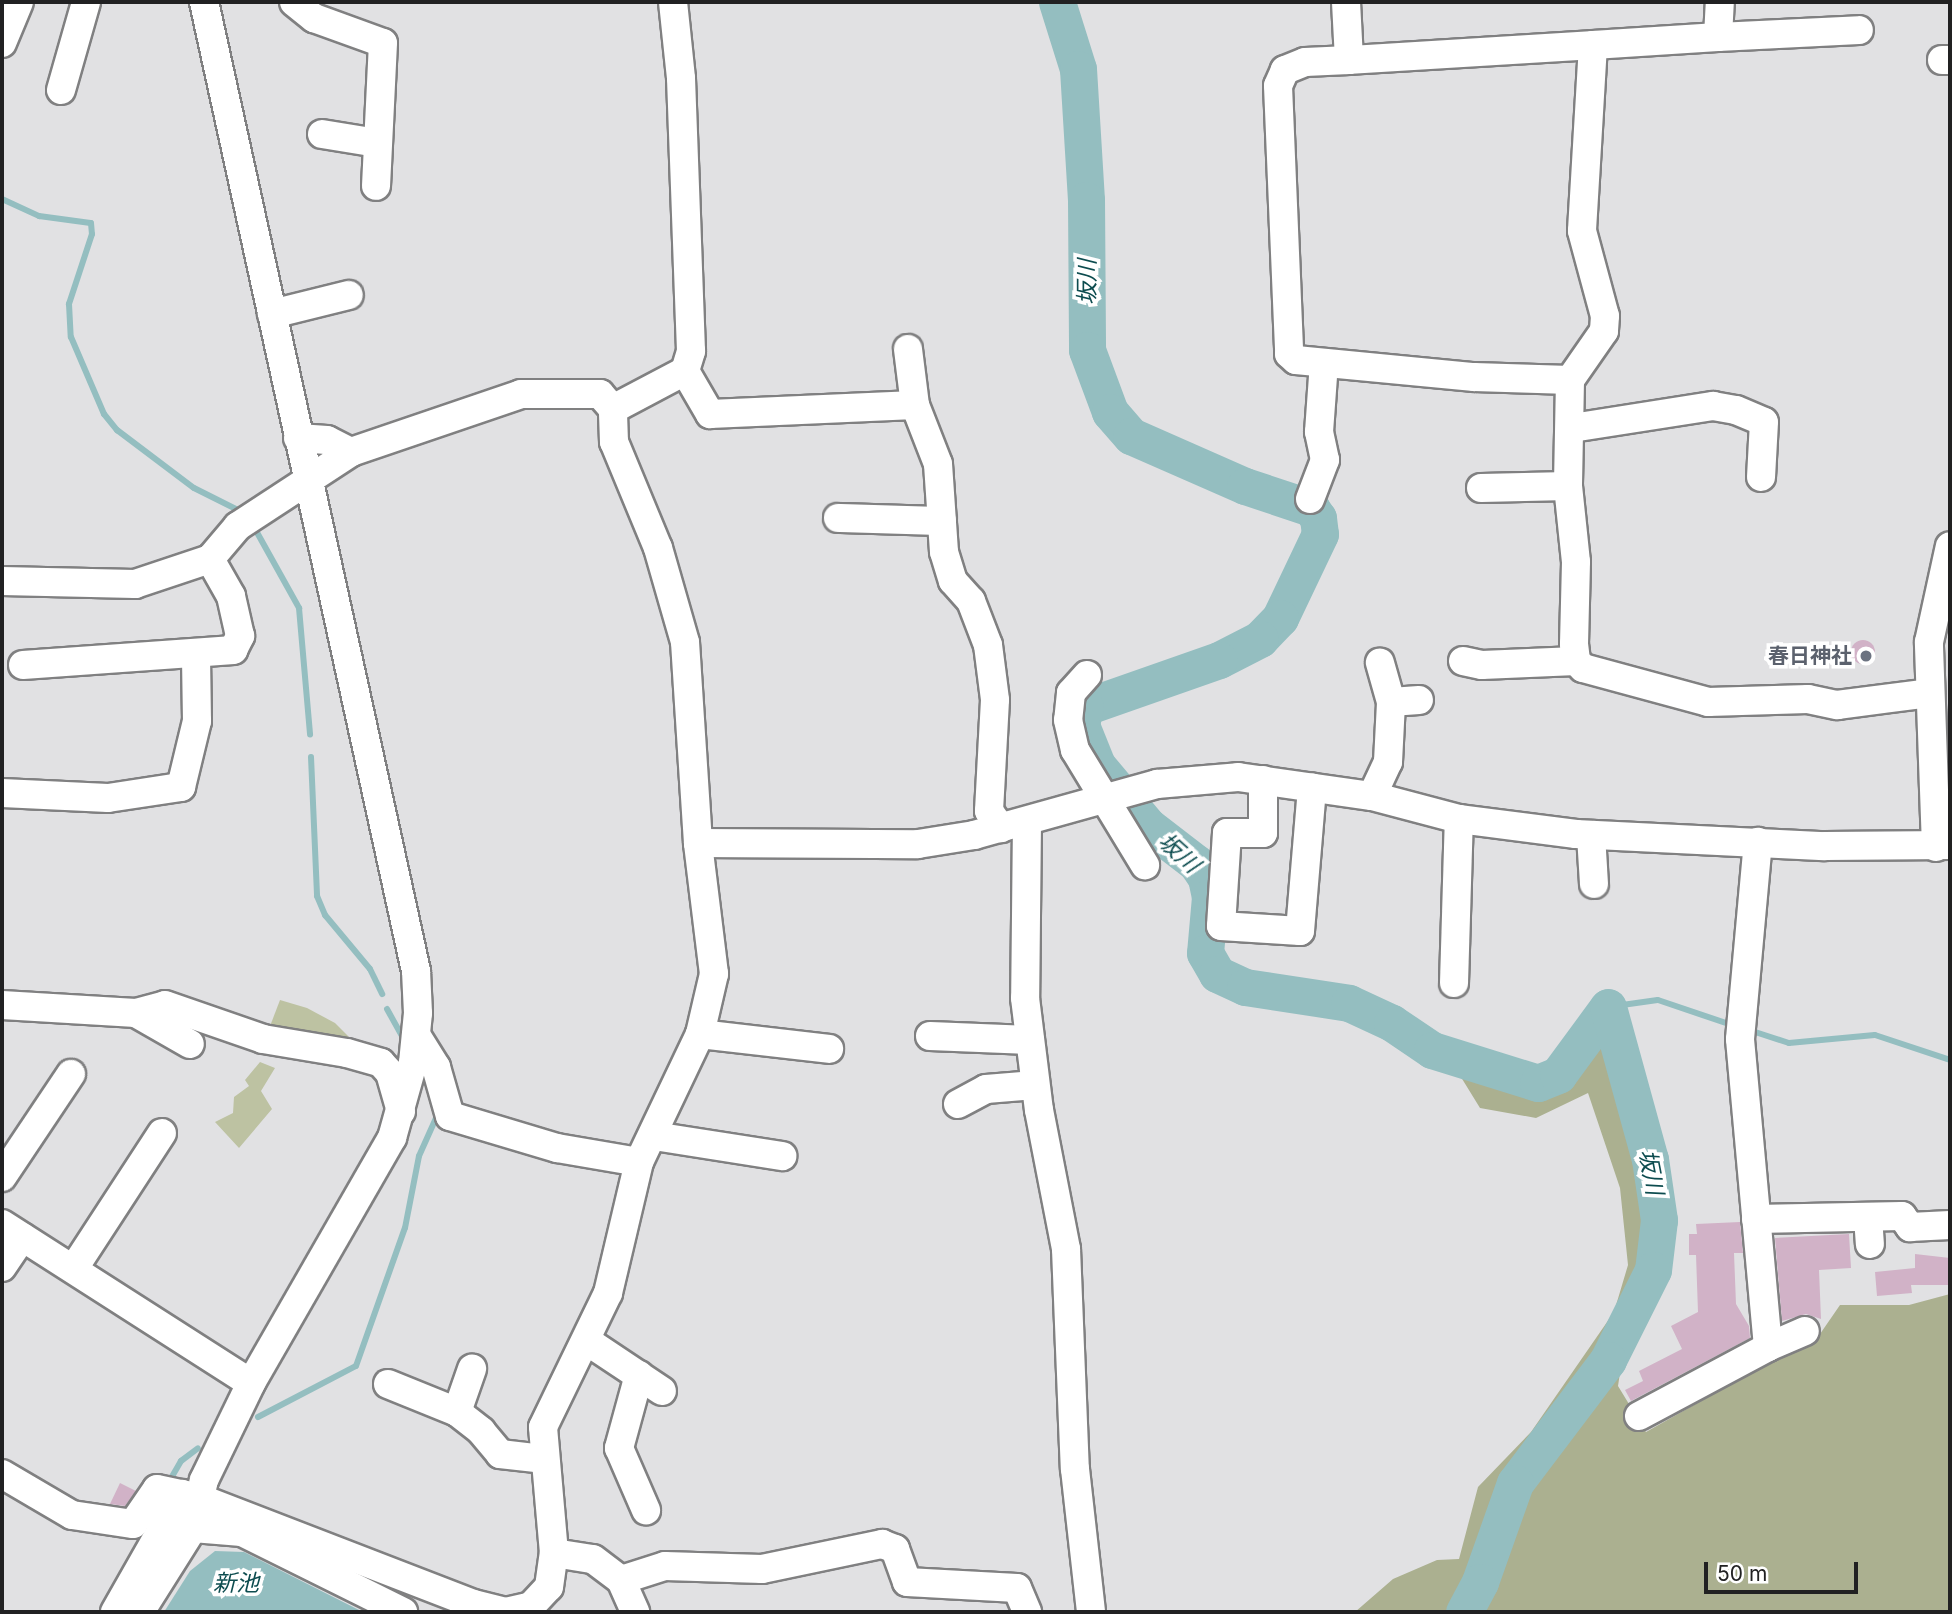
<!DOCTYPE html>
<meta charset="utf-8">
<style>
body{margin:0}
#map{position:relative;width:1952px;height:1614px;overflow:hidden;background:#e1e1e3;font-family:Inter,"Noto Sans JP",sans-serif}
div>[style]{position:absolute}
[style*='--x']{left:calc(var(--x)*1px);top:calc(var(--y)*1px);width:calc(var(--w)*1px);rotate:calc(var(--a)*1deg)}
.green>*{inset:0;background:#bdc2a2}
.forest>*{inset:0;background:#abb090}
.water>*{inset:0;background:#94bec0}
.stream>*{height:6px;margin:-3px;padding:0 3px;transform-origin:3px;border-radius:3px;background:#94bec0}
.river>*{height:37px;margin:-18.5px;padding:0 18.5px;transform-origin:18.5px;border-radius:18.5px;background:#94bec0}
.building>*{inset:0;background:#d1b2c7}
.round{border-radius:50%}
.roads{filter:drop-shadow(2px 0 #808081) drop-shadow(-2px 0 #808081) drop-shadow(0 2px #808081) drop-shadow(0 -2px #808081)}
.minor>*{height:28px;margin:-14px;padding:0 14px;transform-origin:14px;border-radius:14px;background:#fff}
.dots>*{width:19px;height:19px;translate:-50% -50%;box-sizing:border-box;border:4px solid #fff;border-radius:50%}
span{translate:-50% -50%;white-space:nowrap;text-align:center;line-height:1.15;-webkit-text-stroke:7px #fff;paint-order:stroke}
.worship-label{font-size:21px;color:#5b616d;font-weight:700}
.right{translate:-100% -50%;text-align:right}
.water-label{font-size:23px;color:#0d4c4f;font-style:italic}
.frame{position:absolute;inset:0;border:4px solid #212122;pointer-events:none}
.scale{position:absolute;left:1704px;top:1562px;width:154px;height:32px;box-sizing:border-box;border:4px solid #212122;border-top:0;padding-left:9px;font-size:21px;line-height:24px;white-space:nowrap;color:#212122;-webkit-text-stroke:5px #fff;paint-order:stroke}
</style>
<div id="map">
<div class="green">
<div style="clip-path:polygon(280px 1000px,307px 1008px,335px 1023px,366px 1054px,267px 1034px)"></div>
<div style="clip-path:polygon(260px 1062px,275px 1068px,261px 1091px,272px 1109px,239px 1148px,215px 1122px,233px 1113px,234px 1097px,249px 1086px,245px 1080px)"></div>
</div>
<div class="forest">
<div style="clip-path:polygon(1603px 1027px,1642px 1165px,1647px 1236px,1633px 1287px,1618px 1386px,1646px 1432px,1820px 1334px,1840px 1305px,1909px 1305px,1950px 1294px,1950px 1611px,1355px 1612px,1393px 1579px,1437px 1560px,1459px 1559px,1478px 1487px,1531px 1432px,1614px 1312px,1628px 1265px,1620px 1188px,1588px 1093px,1536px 1118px,1480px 1108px,1456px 1069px,1521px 1088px,1553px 1090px)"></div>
</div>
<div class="water">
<div style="clip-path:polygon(215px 1551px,244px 1552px,363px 1612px,164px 1612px,190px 1571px)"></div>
</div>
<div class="stream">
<div style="--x:2;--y:199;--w:41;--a:24.7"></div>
<div style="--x:39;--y:216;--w:52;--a:7.7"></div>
<div style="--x:91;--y:223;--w:11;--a:85"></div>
<div style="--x:92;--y:234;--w:74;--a:108.2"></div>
<div style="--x:69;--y:304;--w:33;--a:87"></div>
<div style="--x:71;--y:337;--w:84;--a:66.8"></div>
<div style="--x:104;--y:414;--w:21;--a:51"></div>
<div style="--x:117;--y:430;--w:96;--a:37"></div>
<div style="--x:194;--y:488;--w:54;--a:26.6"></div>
<div style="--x:254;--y:527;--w:93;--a:60.9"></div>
<div style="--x:299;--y:608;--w:127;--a:85"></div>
<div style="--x:311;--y:757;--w:139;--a:87.5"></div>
<div style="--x:317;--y:896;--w:21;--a:67"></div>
<div style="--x:325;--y:915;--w:70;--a:50.2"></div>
<div style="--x:370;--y:969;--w:28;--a:64"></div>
<div style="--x:1608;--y:1007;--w:50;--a:-8"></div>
<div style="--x:1658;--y:1000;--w:81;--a:18.7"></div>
<div style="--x:387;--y:1009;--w:39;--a:61"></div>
<div style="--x:1749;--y:1030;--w:42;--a:18"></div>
<div style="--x:1789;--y:1043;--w:86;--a:-5.3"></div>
<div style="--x:1875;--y:1035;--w:79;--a:18.4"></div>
<div style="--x:258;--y:1417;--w:110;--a:-27.5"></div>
<div style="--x:356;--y:1366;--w:146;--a:-70.5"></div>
<div style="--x:405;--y:1228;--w:73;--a:-79"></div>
<div style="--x:419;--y:1156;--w:42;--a:-65.9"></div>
<div style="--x:170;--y:1480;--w:22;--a:-60"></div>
<div style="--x:181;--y:1461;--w:21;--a:-37"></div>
</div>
<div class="river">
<div style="--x:1057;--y:2;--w:70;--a:72.6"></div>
<div style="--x:1078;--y:69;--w:131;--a:86.5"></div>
<div style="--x:1086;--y:200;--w:150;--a:89.6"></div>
<div style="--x:1087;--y:350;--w:66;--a:69.6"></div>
<div style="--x:1110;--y:412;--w:32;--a:49"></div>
<div style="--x:1131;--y:436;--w:124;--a:23.7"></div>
<div style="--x:1245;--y:486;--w:70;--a:18.4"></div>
<div style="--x:1311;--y:508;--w:12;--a:55"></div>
<div style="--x:1318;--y:518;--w:16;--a:83"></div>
<div style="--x:1320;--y:534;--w:93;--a:115.5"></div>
<div style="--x:1280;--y:618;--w:29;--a:134"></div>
<div style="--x:1260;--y:639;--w:46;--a:152.9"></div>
<div style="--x:1219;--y:660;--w:142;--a:160.7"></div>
<div style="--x:1085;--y:707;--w:18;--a:103"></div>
<div style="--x:1081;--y:725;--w:43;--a:68.2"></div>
<div style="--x:1097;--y:765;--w:80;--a:50.1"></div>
<div style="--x:1148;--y:826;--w:61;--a:37.6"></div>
<div style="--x:1196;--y:863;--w:18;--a:56"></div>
<div style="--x:1206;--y:878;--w:19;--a:78"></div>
<div style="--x:1210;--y:897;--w:56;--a:95.1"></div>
<div style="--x:1205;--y:953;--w:24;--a:60"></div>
<div style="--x:1217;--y:974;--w:31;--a:25"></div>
<div style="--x:1245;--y:987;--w:105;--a:8.7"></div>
<div style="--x:1349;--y:1003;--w:47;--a:24.9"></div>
<div style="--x:1392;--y:1023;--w:48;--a:34"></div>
<div style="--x:1432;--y:1050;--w:111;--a:17.3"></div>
<div style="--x:1538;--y:1083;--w:22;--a:-22"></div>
<div style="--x:1558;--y:1075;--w:84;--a:-53.7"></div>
<div style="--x:1608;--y:1007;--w:158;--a:74.6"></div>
<div style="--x:1650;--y:1159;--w:62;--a:81.6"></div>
<div style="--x:1659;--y:1220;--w:50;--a:96.8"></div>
<div style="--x:1653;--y:1270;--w:101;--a:116.6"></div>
<div style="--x:1608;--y:1360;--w:154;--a:127.1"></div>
<div style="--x:1515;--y:1483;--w:105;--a:109.5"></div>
<div style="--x:1480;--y:1582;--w:34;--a:118"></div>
</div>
<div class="building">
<div class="round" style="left:1851px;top:640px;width:24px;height:24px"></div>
<div style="clip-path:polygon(1740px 1222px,1743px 1253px,1734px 1253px,1736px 1304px,1749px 1326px,1750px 1338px,1631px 1401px,1625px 1390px,1643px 1381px,1639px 1371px,1682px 1349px,1671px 1326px,1698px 1312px,1696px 1255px,1689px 1255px,1689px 1234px,1697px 1234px,1696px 1224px)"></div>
<div style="clip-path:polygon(1849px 1234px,1851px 1268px,1819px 1270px,1821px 1319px,1806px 1314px,1782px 1321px,1775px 1238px)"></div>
<div style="clip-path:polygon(1915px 1254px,1950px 1258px,1950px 1285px,1911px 1285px,1912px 1293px,1877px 1296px,1875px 1272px,1915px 1268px)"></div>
<div style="clip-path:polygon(120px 1483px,136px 1491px,125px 1506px,110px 1504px)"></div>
</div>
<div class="roads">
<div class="minor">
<div style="--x:294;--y:2;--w:26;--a:39"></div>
<div style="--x:314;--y:18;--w:73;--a:19.9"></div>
<div style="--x:383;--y:43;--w:143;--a:92.8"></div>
<div style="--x:1346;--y:2;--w:58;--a:87"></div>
<div style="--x:1349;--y:60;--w:44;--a:177.4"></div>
<div style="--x:1305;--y:62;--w:22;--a:158"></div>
<div style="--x:1285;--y:70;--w:17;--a:114"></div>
<div style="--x:1278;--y:86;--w:268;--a:87.6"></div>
<div style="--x:1289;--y:354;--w:9;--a:41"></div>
<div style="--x:1296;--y:360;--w:179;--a:5.5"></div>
<div style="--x:1474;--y:377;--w:96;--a:1.8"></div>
<div style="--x:1570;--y:380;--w:106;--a:91.1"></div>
<div style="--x:1568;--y:486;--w:76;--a:84"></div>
<div style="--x:1576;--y:562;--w:82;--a:91.4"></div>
<div style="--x:1574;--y:644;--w:17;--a:83"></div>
<div style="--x:1576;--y:661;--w:10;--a:45"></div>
<div style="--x:1583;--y:668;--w:130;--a:15.2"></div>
<div style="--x:1708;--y:702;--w:100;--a:-1.7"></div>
<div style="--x:1808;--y:699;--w:30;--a:12"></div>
<div style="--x:1837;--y:705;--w:93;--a:-7.4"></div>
<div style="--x:1718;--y:37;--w:141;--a:-2.8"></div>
<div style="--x:2;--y:43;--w:44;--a:-67.5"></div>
<div style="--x:1593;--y:45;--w:125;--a:-3.7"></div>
<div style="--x:1718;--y:37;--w:35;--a:-87"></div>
<div style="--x:1349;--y:60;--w:244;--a:-3.5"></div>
<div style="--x:1593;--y:45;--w:186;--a:93.4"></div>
<div style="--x:1582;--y:231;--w:88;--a:74.9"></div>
<div style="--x:1605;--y:316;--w:15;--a:94"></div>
<div style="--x:1604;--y:331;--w:60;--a:124.8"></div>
<div style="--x:1942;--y:60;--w:8;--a:0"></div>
<div style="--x:61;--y:90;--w:91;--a:-74.1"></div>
<div style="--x:322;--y:134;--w:56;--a:9.3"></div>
<div style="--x:272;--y:314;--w:79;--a:-13.9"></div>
<div style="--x:908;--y:349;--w:56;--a:82.9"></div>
<div style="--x:685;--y:371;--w:50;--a:59.8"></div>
<div style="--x:710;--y:414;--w:205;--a:-2.5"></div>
<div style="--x:915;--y:405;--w:63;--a:68.7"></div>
<div style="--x:938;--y:464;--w:88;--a:86.1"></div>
<div style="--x:944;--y:552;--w:30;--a:73"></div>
<div style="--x:953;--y:581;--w:27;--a:48"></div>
<div style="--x:971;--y:601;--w:47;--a:68.9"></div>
<div style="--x:988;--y:645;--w:55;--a:82.7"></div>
<div style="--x:995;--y:700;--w:111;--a:93.1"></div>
<div style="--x:989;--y:811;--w:21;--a:55"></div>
<div style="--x:1572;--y:428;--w:143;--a:-8.9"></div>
<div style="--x:1713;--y:406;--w:23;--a:10"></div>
<div style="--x:1736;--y:410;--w:30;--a:23"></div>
<div style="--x:1764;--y:422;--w:55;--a:93.1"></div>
<div style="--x:298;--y:438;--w:29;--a:4"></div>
<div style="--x:327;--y:440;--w:27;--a:27"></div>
<div style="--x:1481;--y:488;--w:87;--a:-1.3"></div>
<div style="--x:1310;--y:499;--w:42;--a:-69"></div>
<div style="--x:1325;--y:460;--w:29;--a:-102"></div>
<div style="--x:1319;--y:432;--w:69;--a:-85.9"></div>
<div style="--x:838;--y:518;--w:104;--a:1.7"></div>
<div style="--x:2;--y:581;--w:133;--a:1.3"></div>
<div style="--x:135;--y:584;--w:79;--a:-18.4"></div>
<div style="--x:210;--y:559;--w:43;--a:-49.7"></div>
<div style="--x:238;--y:526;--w:135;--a:-33.2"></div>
<div style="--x:351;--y:452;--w:180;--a:-18.8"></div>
<div style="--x:521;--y:394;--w:79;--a:0"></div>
<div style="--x:600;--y:394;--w:20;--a:49"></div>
<div style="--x:1463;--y:661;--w:19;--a:12"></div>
<div style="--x:1482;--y:665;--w:94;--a:-2.4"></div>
<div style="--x:23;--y:665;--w:211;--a:-4.1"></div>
<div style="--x:233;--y:650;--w:16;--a:-63"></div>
<div style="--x:240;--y:636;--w:41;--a:-102.7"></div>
<div style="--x:231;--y:596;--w:43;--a:-119.6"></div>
<div style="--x:1087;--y:675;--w:24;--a:132"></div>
<div style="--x:1071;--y:693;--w:27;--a:96"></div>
<div style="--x:1068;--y:720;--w:31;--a:77"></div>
<div style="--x:1075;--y:750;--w:135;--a:58.7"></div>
<div style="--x:1391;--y:702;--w:28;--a:-4"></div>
<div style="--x:1263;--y:780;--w:53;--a:90"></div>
<div style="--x:1263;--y:833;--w:36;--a:180"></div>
<div style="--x:1227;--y:833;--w:93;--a:93.7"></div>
<div style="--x:1221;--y:926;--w:79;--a:3.6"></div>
<div style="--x:1300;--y:931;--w:144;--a:-85.2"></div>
<div style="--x:2;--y:793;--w:106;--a:2.7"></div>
<div style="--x:108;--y:798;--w:74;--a:-8.6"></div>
<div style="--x:181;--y:787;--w:68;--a:-76.4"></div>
<div style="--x:197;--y:721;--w:67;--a:-90.9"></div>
<div style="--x:1372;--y:796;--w:38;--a:-65"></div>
<div style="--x:1388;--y:762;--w:60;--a:-87.1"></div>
<div style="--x:1391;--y:702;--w:41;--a:-105.8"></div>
<div style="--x:1027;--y:821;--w:177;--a:90.6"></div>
<div style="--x:1025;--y:998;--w:113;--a:82.9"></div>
<div style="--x:1039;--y:1110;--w:142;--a:79"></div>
<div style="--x:1066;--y:1249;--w:220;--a:87.7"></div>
<div style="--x:1075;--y:1469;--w:144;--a:83.6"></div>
<div style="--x:1591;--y:835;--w:49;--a:86.5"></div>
<div style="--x:698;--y:843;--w:220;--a:0.3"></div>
<div style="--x:918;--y:844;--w:57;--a:-9.1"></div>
<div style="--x:974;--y:835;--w:190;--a:-15.6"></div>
<div style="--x:1157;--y:784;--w:81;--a:-4.9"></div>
<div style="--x:1238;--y:777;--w:135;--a:8.1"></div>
<div style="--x:1372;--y:796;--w:90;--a:14.8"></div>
<div style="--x:1459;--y:819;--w:118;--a:7.3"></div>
<div style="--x:1576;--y:834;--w:249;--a:2.8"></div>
<div style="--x:1825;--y:846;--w:125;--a:-0.5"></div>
<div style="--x:1936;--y:847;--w:205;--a:-92"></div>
<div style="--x:1929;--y:642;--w:98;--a:-77.7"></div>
<div style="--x:1454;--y:983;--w:164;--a:-88.3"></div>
<div style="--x:2;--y:1005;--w:134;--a:3.4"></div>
<div style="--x:136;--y:1013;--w:30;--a:-15"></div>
<div style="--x:165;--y:1005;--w:104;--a:19.1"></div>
<div style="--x:263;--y:1039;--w:85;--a:9.5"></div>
<div style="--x:347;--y:1053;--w:35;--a:16"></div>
<div style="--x:381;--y:1063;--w:13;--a:48"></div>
<div style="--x:390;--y:1073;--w:40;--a:74"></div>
<div style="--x:136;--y:1013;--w:62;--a:29.9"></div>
<div style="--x:700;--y:1034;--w:130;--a:6.6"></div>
<div style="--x:416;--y:1035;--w:38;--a:58"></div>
<div style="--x:436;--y:1067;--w:51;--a:74.1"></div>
<div style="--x:450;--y:1116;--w:112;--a:16.7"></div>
<div style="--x:557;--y:1148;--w:83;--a:9.7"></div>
<div style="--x:930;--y:1036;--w:100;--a:2.3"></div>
<div style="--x:958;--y:1104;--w:32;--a:-28"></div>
<div style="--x:986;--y:1089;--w:49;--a:-4.7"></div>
<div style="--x:654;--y:1136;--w:130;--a:8.9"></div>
<div style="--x:2;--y:1177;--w:124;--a:-56.2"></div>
<div style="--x:1868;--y:1217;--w:27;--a:86"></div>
<div style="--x:1756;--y:1219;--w:146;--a:-1.2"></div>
<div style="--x:1902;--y:1216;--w:14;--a:54"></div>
<div style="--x:1910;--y:1227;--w:40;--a:-2.9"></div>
<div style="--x:2;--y:1224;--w:295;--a:32.6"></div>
<div style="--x:2;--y:1267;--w:36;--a:-56"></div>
<div style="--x:74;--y:1268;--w:161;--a:-56.9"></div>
<div style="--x:587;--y:1341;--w:90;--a:33.7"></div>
<div style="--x:1768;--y:1347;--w:40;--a:-23.4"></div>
<div style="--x:639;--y:1375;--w:76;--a:105.3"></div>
<div style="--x:619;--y:1448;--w:68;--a:66.5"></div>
<div style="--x:388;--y:1384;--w:74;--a:22.1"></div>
<div style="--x:457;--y:1412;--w:31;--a:38"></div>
<div style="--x:481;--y:1431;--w:30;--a:50"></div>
<div style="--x:500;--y:1454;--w:43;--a:6.6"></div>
<div style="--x:457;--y:1412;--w:46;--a:-70.8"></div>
<div style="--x:1639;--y:1416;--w:146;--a:-28.1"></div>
<div style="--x:1768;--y:1347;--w:309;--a:-95.2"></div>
<div style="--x:1740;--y:1039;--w:198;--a:-84.8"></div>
<div style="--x:2;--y:1474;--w:81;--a:30.4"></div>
<div style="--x:72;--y:1515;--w:62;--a:8.4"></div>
<div style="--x:133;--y:1524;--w:42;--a:-55.6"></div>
<div style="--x:157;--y:1489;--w:43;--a:12.1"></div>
<div style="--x:199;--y:1498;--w:295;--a:21.1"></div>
<div style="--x:474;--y:1604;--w:33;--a:14"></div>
<div style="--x:506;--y:1612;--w:26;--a:-13"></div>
<div style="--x:531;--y:1606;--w:26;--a:-47"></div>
<div style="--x:549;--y:1587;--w:34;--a:-82"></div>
<div style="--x:554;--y:1553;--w:126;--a:-95"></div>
<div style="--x:543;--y:1427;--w:149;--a:-64.1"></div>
<div style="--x:608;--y:1293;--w:135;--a:-76.7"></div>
<div style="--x:639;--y:1162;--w:142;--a:-64.5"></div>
<div style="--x:700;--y:1034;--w:62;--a:-76.9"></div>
<div style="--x:714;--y:974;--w:132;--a:-97"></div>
<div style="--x:698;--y:843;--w:201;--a:-93.7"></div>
<div style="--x:685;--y:642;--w:98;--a:-106"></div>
<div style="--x:658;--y:548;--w:115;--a:-112.5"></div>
<div style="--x:614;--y:442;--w:33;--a:-92"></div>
<div style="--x:613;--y:409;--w:81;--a:-27.8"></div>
<div style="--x:685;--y:371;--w:21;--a:-73"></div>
<div style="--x:691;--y:351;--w:273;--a:-92.1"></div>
<div style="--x:681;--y:78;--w:76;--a:-96"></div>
<div style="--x:193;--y:1528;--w:49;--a:4.7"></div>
<div style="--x:242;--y:1532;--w:180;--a:26.4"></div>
<div style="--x:554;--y:1553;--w:39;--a:9"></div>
<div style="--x:593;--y:1559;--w:35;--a:37"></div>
<div style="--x:621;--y:1580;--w:35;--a:66"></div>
<div style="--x:621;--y:1580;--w:46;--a:-17.7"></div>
<div style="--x:665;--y:1566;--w:97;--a:1.8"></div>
<div style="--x:762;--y:1569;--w:123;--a:-11.8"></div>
<div style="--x:882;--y:1544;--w:14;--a:21"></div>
<div style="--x:895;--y:1549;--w:35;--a:70"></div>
<div style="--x:907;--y:1582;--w:110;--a:3.1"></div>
<div style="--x:1017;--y:1588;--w:26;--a:67"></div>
<div style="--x:115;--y:1612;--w:136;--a:-60.4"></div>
<div style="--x:140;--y:1612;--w:99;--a:-57.8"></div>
<div style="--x:193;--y:1528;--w:49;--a:-77.1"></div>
<div style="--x:204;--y:1480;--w:108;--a:-64.1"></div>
<div style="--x:251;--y:1383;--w:283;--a:-60.1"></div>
<div style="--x:392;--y:1138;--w:78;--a:-74.4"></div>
<div style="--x:413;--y:1063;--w:50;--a:-84.3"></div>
<div style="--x:418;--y:1013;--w:42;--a:-92.7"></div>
<div style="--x:416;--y:971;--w:992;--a:-102.34"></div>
</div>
</div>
<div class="dots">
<div style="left:1866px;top:656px;background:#6b7280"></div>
</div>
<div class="worship-label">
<span class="right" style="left:1852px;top:656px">春日神社</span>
</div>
<div class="water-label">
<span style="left:1087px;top:282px;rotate:-90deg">坂川</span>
<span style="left:1179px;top:853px;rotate:42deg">坂川</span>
<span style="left:1651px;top:1172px;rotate:79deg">坂川</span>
<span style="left:236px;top:1583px">新池</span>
</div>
<div class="frame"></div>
<div class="scale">50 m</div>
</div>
